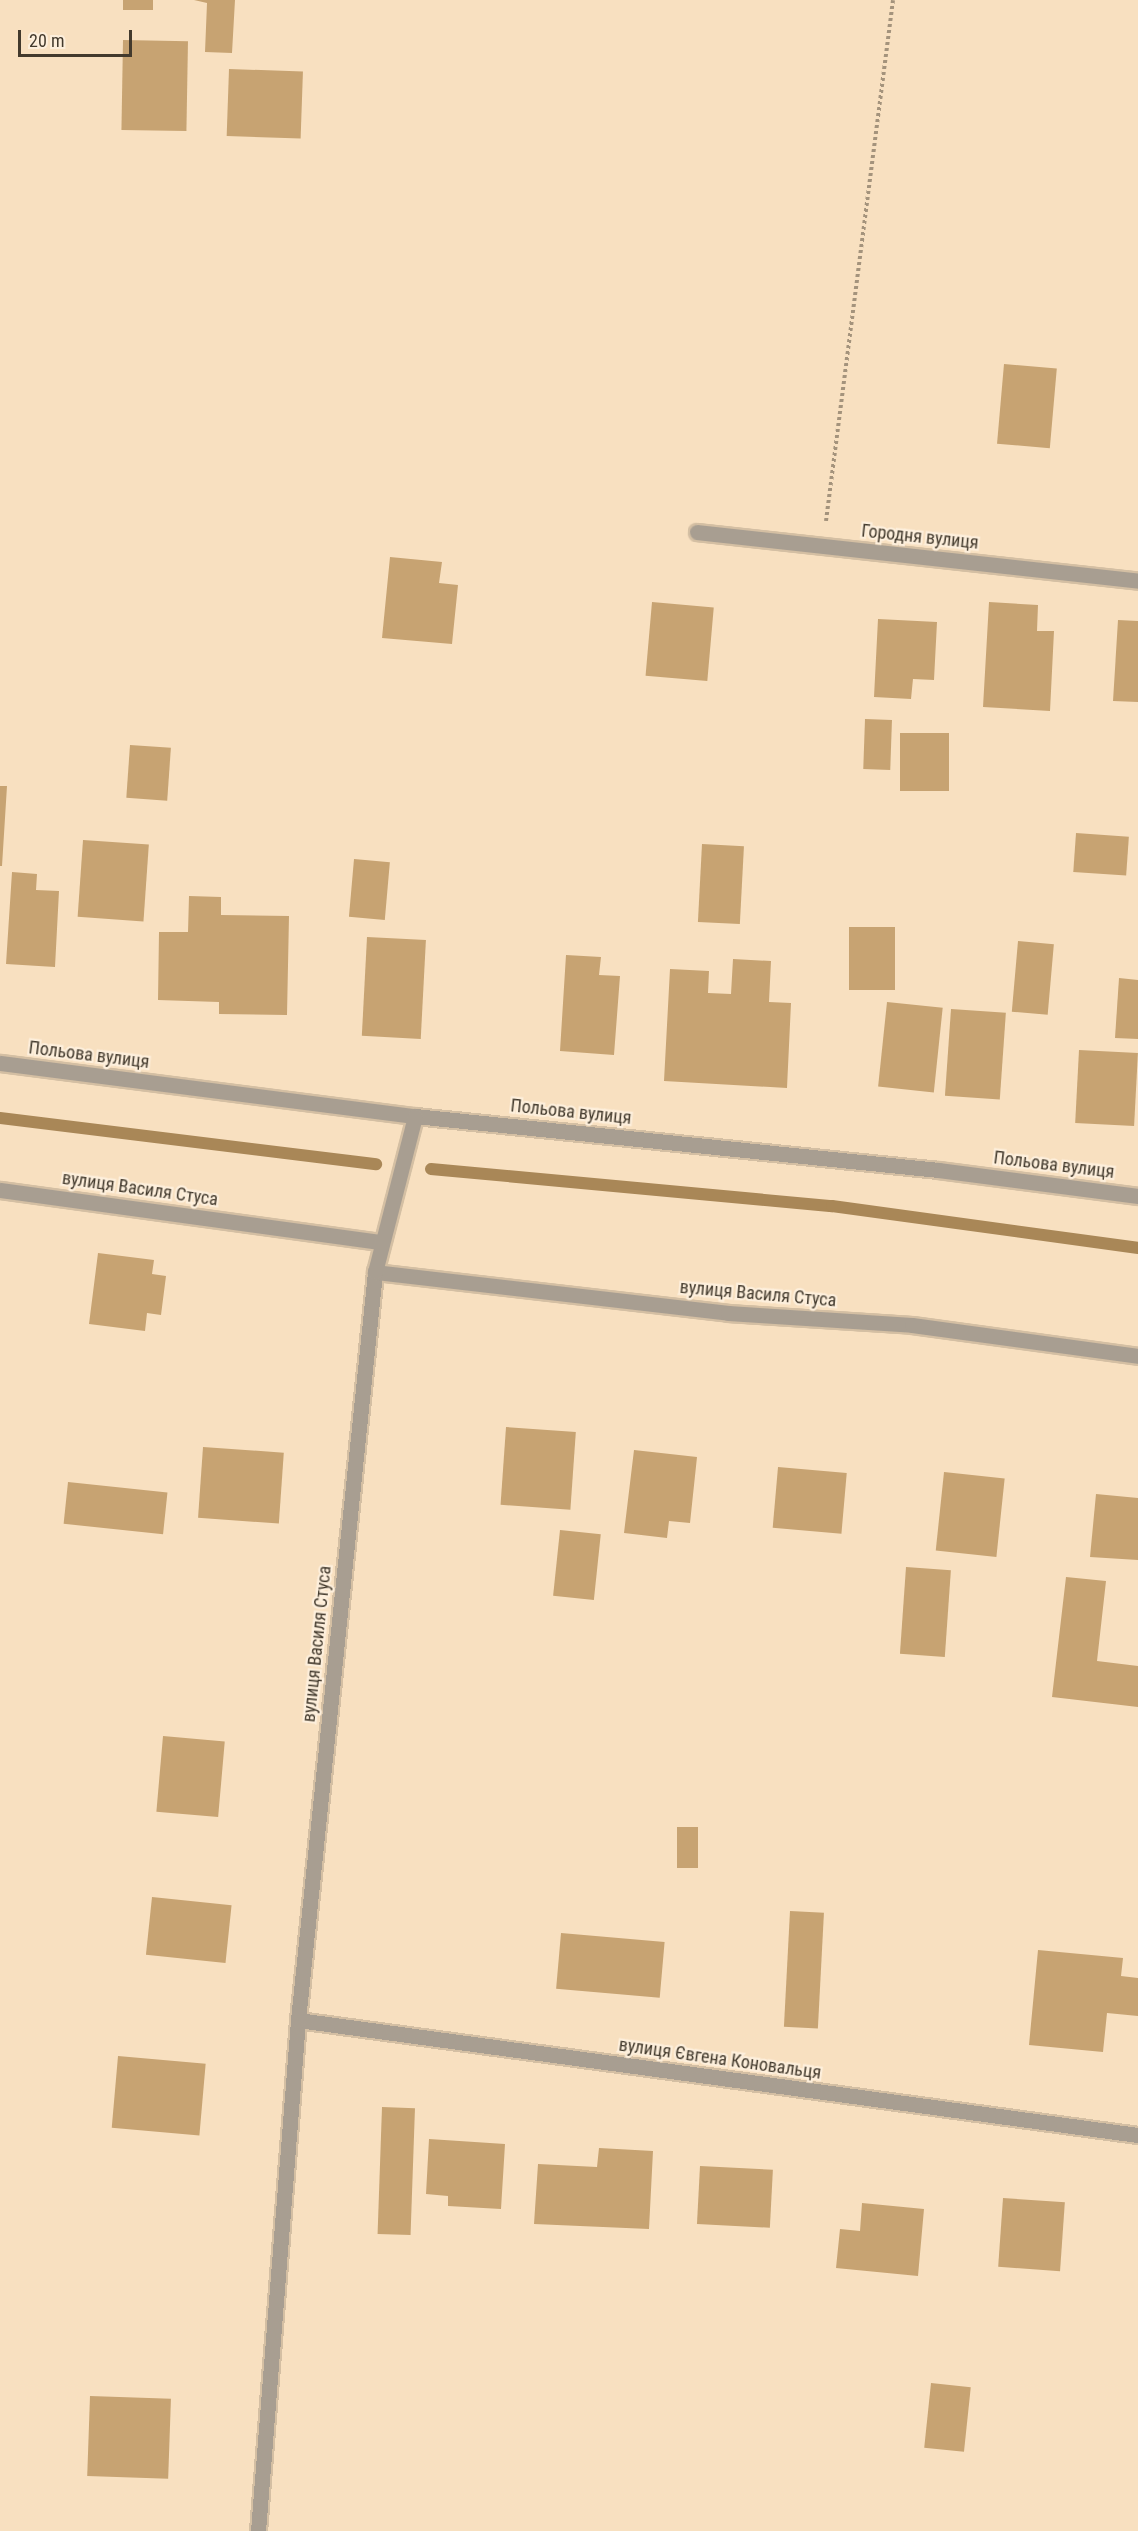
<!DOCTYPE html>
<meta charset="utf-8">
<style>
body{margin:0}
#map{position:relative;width:1138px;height:2531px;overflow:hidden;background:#f8e0c0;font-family:"Roboto Condensed",sans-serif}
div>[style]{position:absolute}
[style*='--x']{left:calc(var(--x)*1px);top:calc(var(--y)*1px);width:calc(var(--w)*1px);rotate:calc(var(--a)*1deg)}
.stream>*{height:12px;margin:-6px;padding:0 6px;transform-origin:6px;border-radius:6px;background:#a98757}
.building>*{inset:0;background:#c7a372;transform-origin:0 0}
.path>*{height:4px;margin-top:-2px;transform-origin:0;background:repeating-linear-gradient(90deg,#a4937c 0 3px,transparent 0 6px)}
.roads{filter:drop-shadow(2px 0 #d4bfa3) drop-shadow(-2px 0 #d4bfa3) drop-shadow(0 2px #d4bfa3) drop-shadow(0 -2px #d4bfa3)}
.street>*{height:15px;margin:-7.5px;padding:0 7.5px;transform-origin:7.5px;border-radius:7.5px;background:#a89e91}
span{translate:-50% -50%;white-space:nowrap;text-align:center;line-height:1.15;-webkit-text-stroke:4.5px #fdefdc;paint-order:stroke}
.street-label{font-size:18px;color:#433a2d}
.scale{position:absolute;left:18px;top:30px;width:114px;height:27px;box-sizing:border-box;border:3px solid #433a2d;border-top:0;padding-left:8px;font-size:18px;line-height:21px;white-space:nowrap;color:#433a2d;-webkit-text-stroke:4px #fdefdc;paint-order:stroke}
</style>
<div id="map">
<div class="stream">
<div style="--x:0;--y:1118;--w:379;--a:7"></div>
<div style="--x:431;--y:1169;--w:403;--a:5.3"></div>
<div style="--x:832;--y:1206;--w:309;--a:7.8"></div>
</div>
<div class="building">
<div style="left:123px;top:0;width:30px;height:10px"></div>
<div style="clip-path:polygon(194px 0,235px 0,232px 53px,205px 52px,207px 3px)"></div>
<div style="left:123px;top:40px;width:65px;height:90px;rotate:1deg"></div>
<div style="left:229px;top:69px;width:74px;height:67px;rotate:2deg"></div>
<div style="left:1004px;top:364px;width:53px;height:80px;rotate:5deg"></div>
<div style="clip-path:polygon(390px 557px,442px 562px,439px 583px,458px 585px,452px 644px,382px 638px)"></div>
<div style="left:652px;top:602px;width:62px;height:74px;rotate:5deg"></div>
<div style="clip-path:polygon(989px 602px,1038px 605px,1037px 631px,1054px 631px,1050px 711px,983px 707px)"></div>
<div style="clip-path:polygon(878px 619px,937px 622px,934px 680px,913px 679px,911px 699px,874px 697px)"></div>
<div style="clip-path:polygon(1118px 620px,1138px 621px,1138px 702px,1113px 701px)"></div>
<div style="left:865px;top:719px;width:27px;height:50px;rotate:2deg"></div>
<div style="left:900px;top:733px;width:49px;height:58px"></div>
<div style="left:130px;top:745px;width:41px;height:53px;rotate:4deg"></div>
<div style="clip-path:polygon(0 786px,7px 786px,2px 866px,0 866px)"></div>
<div style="left:1076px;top:833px;width:53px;height:39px;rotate:4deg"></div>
<div style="left:83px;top:840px;width:66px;height:77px;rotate:4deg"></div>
<div style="left:702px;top:844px;width:42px;height:78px;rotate:3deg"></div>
<div style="left:354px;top:859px;width:36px;height:58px;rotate:5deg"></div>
<div style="clip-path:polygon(12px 872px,37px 874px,36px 890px,59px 891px,55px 967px,6px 964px)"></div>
<div style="clip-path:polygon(189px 896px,221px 897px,221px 915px,289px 916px,287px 1015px,219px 1014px,219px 1002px,158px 1000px,159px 932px,188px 932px)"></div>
<div style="left:849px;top:927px;width:46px;height:63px"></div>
<div style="left:367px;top:937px;width:59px;height:99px;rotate:3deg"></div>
<div style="left:1018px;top:941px;width:36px;height:71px;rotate:5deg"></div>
<div style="clip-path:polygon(566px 955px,601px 957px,599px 975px,620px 976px,614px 1055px,560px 1051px)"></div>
<div style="clip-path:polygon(733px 959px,771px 961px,769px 1002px,791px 1003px,787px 1088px,664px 1081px,670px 969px,709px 971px,708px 993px,731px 994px)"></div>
<div style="clip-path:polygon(1119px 978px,1138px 980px,1138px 1039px,1115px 1038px)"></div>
<div style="left:887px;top:1002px;width:56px;height:85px;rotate:6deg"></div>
<div style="left:951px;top:1009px;width:55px;height:87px;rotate:4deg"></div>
<div style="left:1079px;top:1050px;width:59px;height:73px;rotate:3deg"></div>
<div style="clip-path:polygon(98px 1253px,154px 1260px,152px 1274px,166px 1276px,161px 1315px,147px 1313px,145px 1331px,89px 1324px)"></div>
<div style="left:506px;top:1427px;width:70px;height:78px;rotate:4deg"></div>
<div style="left:203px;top:1447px;width:81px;height:71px;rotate:4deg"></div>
<div style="clip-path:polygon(634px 1450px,697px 1457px,690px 1523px,669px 1521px,667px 1538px,624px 1533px)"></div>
<div style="left:778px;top:1467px;width:69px;height:61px;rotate:5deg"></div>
<div style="left:944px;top:1472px;width:61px;height:79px;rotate:6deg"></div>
<div style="left:68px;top:1482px;width:100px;height:42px;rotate:6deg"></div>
<div style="clip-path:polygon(1096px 1494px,1138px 1498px,1138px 1560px,1090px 1557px)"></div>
<div style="left:560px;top:1530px;width:41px;height:66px;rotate:6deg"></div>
<div style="left:906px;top:1567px;width:45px;height:87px;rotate:4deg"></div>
<div style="clip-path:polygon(1066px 1577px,1106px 1581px,1097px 1661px,1138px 1666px,1138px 1707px,1052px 1697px)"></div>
<div style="left:163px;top:1736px;width:62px;height:76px;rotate:5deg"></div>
<div style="left:677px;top:1827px;width:21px;height:41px"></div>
<div style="left:152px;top:1897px;width:80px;height:58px;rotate:6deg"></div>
<div style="left:790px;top:1911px;width:34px;height:116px;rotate:3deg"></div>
<div style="left:561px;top:1933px;width:104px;height:56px;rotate:5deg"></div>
<div style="clip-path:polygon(1038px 1950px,1123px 1958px,1121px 1976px,1138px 1978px,1138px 2016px,1107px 2013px,1103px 2052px,1029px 2045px)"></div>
<div style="left:118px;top:2056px;width:88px;height:72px;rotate:5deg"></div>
<div style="left:382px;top:2107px;width:33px;height:127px;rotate:2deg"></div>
<div style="clip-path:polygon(429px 2139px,505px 2144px,501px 2209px,448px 2206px,448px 2196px,426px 2194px)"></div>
<div style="clip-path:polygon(599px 2148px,653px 2151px,649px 2229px,534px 2224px,538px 2164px,597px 2167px)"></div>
<div style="left:700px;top:2166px;width:73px;height:58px;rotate:3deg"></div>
<div style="left:1003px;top:2198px;width:62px;height:69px;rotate:4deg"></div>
<div style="clip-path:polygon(862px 2203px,924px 2209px,918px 2276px,836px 2268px,840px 2229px,860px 2231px)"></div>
<div style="left:931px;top:2383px;width:40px;height:65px;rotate:6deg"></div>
<div style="left:90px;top:2396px;width:81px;height:80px;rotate:2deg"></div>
</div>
<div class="path">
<div style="--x:826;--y:521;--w:525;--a:-82.67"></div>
</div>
<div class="roads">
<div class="street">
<div style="--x:697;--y:532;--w:444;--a:6.3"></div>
<div style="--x:0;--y:1063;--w:418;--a:7.3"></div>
<div style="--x:415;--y:1116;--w:526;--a:5.89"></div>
<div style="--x:938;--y:1170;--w:202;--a:7.4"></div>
<div style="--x:0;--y:1190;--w:385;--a:7.8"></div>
<div style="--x:375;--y:1272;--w:355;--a:6.6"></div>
<div style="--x:728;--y:1313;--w:184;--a:3.7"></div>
<div style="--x:912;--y:1325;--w:228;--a:7.8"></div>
<div style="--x:298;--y:2020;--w:848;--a:7.8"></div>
<div style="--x:258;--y:2531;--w:513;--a:-85.52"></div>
<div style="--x:298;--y:2020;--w:752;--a:-84.12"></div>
<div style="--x:375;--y:1272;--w:161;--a:-75.6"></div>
</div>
</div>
<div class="street-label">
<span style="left:920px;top:537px;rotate:6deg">Городня вулиця</span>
<span style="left:89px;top:1055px;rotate:7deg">Польова вулиця</span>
<span style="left:571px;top:1112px;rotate:6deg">Польова вулиця</span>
<span style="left:1054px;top:1165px;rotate:7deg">Польова вулиця</span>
<span style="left:140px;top:1189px;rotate:8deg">вулиця Василя Стуса</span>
<span style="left:758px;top:1294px;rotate:5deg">вулиця Василя Стуса</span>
<span style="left:317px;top:1644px;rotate:-84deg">вулиця Василя Стуса</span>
<span style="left:720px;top:2059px;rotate:8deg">вулиця Євгена Коновальця</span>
</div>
<div class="scale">20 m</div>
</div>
